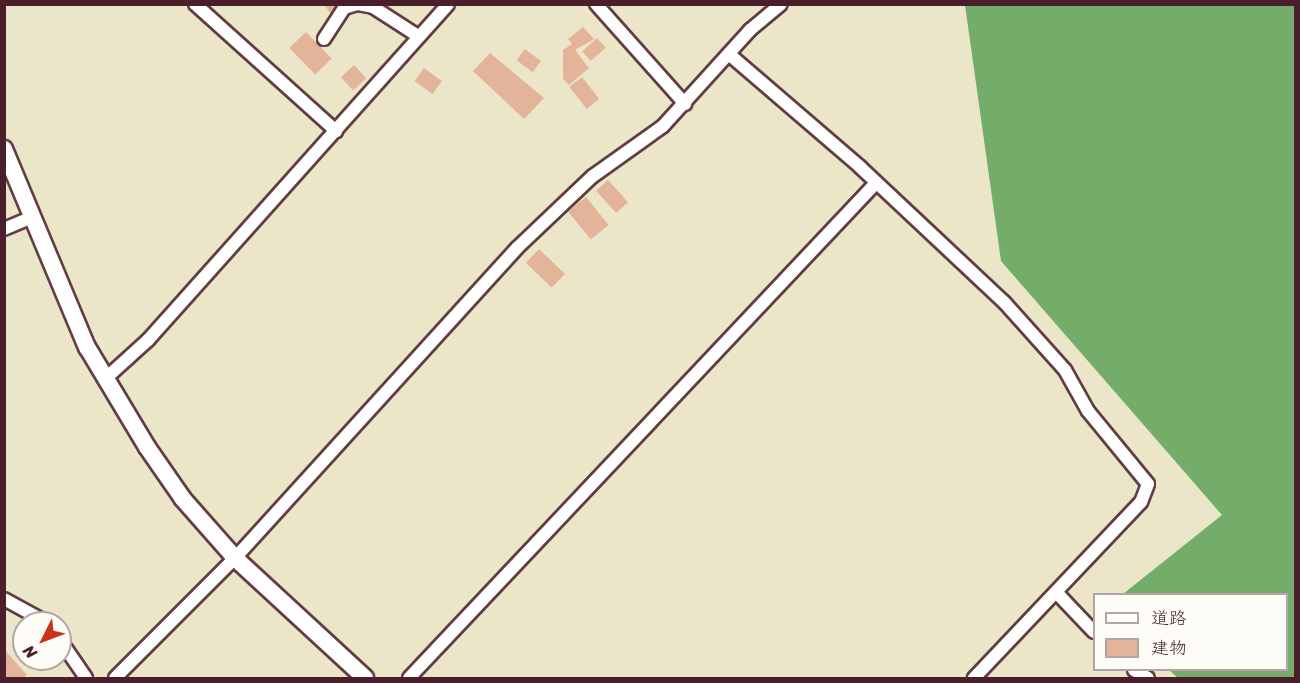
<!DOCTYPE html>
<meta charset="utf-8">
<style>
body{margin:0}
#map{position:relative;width:1300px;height:683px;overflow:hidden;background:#ebe6c8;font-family:Sriracha,"Klee One",sans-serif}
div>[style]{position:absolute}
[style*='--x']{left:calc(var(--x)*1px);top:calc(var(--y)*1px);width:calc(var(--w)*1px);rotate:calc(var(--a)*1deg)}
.forest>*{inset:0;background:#74ac69}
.building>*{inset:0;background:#e4b49a;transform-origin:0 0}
.roads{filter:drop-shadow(2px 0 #623d43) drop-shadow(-2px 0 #623d43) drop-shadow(0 2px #623d43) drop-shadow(0 -2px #623d43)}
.minor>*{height:12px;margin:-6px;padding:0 6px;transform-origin:6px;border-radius:6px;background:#fff}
.tertiary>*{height:16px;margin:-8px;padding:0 8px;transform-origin:8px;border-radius:8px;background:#fff}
span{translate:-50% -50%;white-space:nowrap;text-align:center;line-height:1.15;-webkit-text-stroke:4.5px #fdfcf7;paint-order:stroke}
.frame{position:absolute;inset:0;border:6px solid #4a1f2b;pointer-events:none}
.legend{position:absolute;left:1093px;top:593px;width:195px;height:78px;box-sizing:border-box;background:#fdfcf7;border:2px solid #b5a4a5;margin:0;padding:8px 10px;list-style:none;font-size:18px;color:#4a1f2b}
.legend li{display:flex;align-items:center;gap:12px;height:30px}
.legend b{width:30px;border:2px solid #b5a4a5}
.north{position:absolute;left:12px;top:611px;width:60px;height:60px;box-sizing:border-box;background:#fdfcf7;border:2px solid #b5a4a5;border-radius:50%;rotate:228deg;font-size:16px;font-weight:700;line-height:24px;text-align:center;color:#4a1f2b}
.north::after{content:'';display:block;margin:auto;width:21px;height:27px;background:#c8321e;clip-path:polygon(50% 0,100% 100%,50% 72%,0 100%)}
</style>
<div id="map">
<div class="forest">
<div style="clip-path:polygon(965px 5px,1295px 5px,1295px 678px,1178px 678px,1169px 670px,1286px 670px,1286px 594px,1123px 594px,1222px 515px,1001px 261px)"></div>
</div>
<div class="building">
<div style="clip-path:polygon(324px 4px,334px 4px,337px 8px,330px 13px)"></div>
<div style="clip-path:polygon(583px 27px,594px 39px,575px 50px,589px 68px,569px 85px,563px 79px,563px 50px,572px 44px,568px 39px)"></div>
<div style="left:306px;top:32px;width:37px;height:23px;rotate:46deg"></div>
<div style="left:597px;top:38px;width:13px;height:20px;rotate:48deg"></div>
<div style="left:525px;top:49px;width:20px;height:14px;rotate:37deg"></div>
<div style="clip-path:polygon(490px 53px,544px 98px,524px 119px,473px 71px)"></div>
<div style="left:354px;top:65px;width:18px;height:18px;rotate:47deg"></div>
<div style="left:424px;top:68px;width:22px;height:16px;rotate:36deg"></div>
<div style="left:582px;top:77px;width:28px;height:16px;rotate:52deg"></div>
<div style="left:608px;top:180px;width:30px;height:16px;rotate:48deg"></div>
<div style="left:586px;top:197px;width:36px;height:23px;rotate:51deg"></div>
<div style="left:539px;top:249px;width:36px;height:19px;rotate:44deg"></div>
<div style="clip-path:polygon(4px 649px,27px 675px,23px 678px,4px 678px)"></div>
</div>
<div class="roads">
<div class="minor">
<div style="--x:195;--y:4;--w:190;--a:42"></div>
<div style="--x:358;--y:4;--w:15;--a:11"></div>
<div style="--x:373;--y:7;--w:54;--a:32.8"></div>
<div style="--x:596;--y:4;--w:134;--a:48.3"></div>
<div style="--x:324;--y:39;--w:37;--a:-57"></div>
<div style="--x:344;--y:8;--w:14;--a:-17"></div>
<div style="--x:730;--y:55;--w:172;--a:40.7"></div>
<div style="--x:860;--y:167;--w:197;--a:43.2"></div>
<div style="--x:1004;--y:302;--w:91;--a:48.1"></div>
<div style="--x:1065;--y:370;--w:47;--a:60.7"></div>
<div style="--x:1088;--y:411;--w:94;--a:50.6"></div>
<div style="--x:1148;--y:484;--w:19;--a:111"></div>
<div style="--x:1141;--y:502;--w:243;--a:133.5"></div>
<div style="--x:4;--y:229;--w:30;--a:-23"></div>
<div style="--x:105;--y:379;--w:58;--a:-42.2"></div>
<div style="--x:148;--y:340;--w:450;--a:-48.2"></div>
<div style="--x:1056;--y:592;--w:55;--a:46.5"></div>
<div style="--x:4;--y:599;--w:50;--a:28.6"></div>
<div style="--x:60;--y:640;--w:46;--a:55.6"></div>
<div style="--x:1134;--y:670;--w:16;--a:30"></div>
<div style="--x:115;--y:678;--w:170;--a:-45"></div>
<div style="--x:235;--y:558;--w:419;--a:-47.7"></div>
<div style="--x:517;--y:248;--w:105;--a:-43.5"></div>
<div style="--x:593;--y:176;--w:86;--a:-35.5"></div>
<div style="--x:663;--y:126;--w:130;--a:-47.8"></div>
<div style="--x:750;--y:30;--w:40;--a:-40"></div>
<div style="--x:409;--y:678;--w:681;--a:-46.67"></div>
</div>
<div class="tertiary">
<div style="--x:4;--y:149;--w:215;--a:67.3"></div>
<div style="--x:87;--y:347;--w:117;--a:59"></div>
<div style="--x:147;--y:447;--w:63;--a:55.3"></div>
<div style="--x:183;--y:499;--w:79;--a:48.6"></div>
<div style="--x:235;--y:558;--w:177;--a:42.7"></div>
</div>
</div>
<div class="frame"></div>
<ul class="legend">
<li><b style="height:8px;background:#fff"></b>道路</li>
<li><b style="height:16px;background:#e4b49a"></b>建物</li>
</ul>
<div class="north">N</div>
</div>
